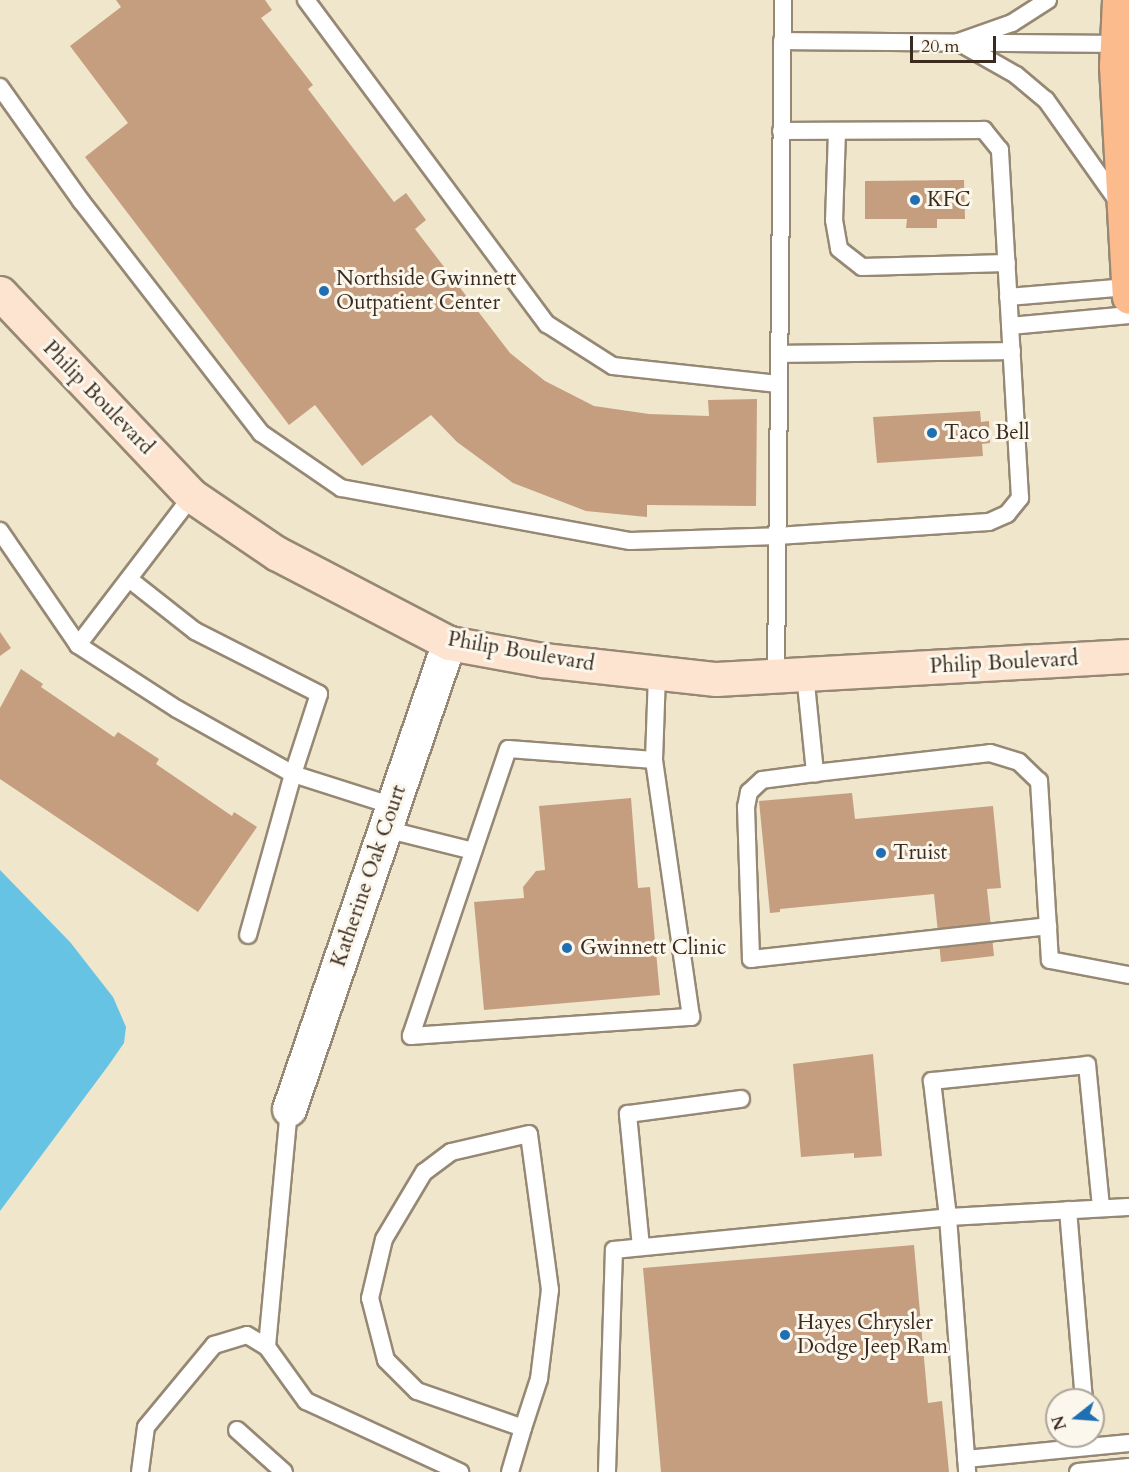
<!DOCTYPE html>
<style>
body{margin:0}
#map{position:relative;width:1129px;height:1472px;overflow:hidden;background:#f0e6cb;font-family:Cardo,serif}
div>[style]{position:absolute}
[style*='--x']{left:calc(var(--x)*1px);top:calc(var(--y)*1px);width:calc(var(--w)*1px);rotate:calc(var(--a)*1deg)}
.water>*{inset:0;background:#66c3e4}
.building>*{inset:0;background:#c59e7f}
.roads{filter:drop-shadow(2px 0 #968874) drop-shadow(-2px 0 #968874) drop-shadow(0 2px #968874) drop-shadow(0 -2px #968874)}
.lane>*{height:16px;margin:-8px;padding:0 8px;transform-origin:8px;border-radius:8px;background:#fff}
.street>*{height:33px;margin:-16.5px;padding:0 16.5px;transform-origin:16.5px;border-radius:16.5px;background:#fff}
.secondary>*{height:33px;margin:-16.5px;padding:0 16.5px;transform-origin:16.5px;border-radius:16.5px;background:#fde4d1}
.primary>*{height:33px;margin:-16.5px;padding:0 16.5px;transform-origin:16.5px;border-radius:16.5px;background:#fbbb8c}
.dots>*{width:16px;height:16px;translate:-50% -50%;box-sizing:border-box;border:3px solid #fbf7ec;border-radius:50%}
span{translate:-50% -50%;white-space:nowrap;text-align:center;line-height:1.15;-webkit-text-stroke:6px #fbf7ec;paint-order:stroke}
.poi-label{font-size:21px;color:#3b2a1e}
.left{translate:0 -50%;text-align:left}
.street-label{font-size:21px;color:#3b2a1e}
.north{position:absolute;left:1045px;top:1388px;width:60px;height:60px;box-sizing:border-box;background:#fbf7ec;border:2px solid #aea59a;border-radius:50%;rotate:253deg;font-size:16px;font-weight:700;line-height:24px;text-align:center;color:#3b2a1e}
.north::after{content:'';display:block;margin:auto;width:21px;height:27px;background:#1f6fb2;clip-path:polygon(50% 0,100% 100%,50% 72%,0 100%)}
.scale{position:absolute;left:910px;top:36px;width:86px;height:27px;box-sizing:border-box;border:3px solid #3b2a1e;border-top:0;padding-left:8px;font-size:18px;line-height:21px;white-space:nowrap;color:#3b2a1e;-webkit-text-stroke:4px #fbf7ec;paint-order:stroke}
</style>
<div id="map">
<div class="water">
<div style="clip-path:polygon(0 870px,70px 942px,113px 997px,126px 1027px,124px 1043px,108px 1066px,0 1211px)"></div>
</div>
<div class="building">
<div style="clip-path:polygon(116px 0,265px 0,272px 10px,261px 18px,313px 85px,308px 89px,394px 202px,406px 193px,426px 220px,415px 229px,510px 353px,545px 381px,594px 406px,649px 414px,709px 416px,708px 400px,757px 399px,756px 506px,647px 505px,647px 517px,586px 511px,513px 483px,457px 442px,431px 415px,362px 466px,315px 405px,289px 425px,85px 157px,128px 123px,70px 46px,121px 7px)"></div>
<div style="clip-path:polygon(964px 180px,965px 219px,937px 219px,937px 228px,906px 228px,907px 219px,865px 219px,865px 181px)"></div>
<div style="clip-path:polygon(980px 411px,981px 422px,989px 421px,990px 443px,982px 444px,983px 456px,877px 463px,873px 417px)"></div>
<div style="clip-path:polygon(0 632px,11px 648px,0 656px)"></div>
<div style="clip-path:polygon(21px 669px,43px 684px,41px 687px,114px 737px,118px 732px,159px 759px,156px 764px,232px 816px,234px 812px,257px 827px,198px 912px,0 779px,0 708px)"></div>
<div style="clip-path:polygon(852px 793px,855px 819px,993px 806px,1001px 888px,987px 889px,994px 956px,941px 962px,934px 894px,780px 909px,780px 912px,770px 913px,759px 801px)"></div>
<div style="clip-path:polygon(631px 798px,638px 888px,650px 887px,660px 995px,484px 1010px,474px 902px,524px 898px,523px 887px,536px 871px,545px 870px,539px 806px)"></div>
<div style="clip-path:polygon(873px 1054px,882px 1156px,854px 1158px,854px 1153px,801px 1157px,793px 1064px)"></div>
<div style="clip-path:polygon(914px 1245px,928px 1403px,942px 1401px,949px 1472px,661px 1472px,643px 1268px)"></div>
</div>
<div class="roads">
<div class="lane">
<div style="--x:306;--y:0;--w:404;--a:53.4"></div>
<div style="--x:547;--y:324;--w:78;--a:32.5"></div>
<div style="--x:613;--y:366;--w:166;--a:6.2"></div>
<div style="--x:1048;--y:0;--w:43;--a:147.4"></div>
<div style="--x:1012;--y:23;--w:57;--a:160.6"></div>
<div style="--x:958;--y:42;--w:67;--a:29.6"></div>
<div style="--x:1016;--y:75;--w:39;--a:40"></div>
<div style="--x:1046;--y:100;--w:126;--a:54.7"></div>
<div style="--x:782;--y:41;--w:334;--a:0.5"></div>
<div style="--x:0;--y:87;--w:140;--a:54.6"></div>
<div style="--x:81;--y:201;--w:294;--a:52.2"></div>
<div style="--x:261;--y:433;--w:97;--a:34.5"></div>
<div style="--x:341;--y:488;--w:294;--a:10.4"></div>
<div style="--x:630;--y:541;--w:147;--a:-1.9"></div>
<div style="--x:777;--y:536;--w:212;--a:-3.8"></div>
<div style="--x:989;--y:522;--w:20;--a:-24"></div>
<div style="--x:1007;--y:514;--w:21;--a:-51"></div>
<div style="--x:1020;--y:498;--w:349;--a:-93.3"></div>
<div style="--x:1000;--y:150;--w:26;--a:-129"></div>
<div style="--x:984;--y:130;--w:203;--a:179.7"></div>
<div style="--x:837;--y:131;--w:89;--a:91.9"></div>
<div style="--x:834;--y:220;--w:29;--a:80"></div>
<div style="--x:839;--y:249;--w:29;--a:38"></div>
<div style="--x:862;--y:267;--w:145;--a:-1.6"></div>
<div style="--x:1008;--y:297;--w:120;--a:-4.8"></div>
<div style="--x:1010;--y:326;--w:120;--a:-5.3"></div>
<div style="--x:779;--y:354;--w:233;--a:-0.7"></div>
<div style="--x:0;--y:531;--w:138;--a:55.6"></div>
<div style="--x:78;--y:645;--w:118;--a:32.9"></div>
<div style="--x:177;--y:709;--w:133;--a:29.3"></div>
<div style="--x:293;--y:774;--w:105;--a:17.7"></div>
<div style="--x:129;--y:579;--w:84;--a:38.2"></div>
<div style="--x:195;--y:631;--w:139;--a:26.9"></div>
<div style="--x:319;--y:694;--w:84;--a:108"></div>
<div style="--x:293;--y:774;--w:167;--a:105.6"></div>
<div style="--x:78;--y:645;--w:188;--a:-52.6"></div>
<div style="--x:805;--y:674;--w:100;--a:84.2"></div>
<div style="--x:815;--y:773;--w:176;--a:-6.5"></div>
<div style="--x:990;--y:753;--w:30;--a:17"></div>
<div style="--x:1019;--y:762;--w:28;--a:44"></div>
<div style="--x:1039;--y:781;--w:179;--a:86.5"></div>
<div style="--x:1050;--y:960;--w:80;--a:10.8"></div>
<div style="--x:776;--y:675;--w:675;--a:-89.41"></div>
<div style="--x:654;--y:760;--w:146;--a:-175.7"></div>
<div style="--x:508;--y:749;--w:303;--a:108.7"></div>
<div style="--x:411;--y:1036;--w:281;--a:-3.9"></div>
<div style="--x:691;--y:1017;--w:260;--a:-98.2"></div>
<div style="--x:654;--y:760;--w:87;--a:-88"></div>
<div style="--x:815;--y:773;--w:53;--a:172.5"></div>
<div style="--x:762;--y:780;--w:18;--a:137"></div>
<div style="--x:749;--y:792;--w:15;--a:101"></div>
<div style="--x:746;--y:807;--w:152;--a:88.1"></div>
<div style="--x:751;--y:959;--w:299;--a:-6.3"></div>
<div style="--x:385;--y:829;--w:91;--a:14"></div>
<div style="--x:289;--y:1109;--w:239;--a:95.3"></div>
<div style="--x:267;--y:1347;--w:67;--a:54.2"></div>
<div style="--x:306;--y:1401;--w:170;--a:24.8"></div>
<div style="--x:1101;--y:1207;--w:143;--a:-95.6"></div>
<div style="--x:1087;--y:1065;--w:156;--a:174.1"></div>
<div style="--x:932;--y:1081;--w:137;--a:83.3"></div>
<div style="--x:948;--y:1217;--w:181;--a:-3.2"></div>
<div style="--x:1068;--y:1210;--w:191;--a:85.2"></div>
<div style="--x:641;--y:1247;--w:134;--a:-95.6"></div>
<div style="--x:628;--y:1114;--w:114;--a:-7.6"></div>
<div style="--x:237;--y:1430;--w:63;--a:41.8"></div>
<div style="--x:966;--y:1459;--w:164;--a:-5.6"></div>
<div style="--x:140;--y:1472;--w:45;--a:-82.4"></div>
<div style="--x:146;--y:1427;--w:107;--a:-50.3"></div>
<div style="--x:214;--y:1345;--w:34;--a:-17"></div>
<div style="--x:247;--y:1335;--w:23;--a:31"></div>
<div style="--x:510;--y:1472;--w:46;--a:-73.5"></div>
<div style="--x:523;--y:1428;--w:52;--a:-71.9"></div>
<div style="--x:539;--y:1379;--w:90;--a:-83"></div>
<div style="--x:550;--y:1290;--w:157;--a:-97.7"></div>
<div style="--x:529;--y:1134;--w:80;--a:167"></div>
<div style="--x:451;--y:1152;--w:34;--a:143"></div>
<div style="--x:424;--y:1172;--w:78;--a:120.8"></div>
<div style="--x:384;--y:1239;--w:61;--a:103.3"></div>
<div style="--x:370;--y:1298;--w:64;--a:75.5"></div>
<div style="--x:386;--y:1360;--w:44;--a:45"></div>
<div style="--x:417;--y:1391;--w:112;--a:19.2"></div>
<div style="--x:607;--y:1472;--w:222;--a:-88.2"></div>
<div style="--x:614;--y:1250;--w:336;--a:-5.6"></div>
<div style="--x:948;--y:1217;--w:256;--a:85.7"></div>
<div style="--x:1078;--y:1472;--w:51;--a:-5.6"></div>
</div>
<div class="street">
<div style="--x:289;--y:1109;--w:493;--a:-71.1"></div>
</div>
<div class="secondary">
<div style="--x:0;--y:293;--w:279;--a:46.6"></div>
<div style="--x:192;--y:496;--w:102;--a:34.2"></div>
<div style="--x:276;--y:553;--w:195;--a:27.5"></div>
<div style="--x:449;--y:643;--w:96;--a:10.3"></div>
<div style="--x:543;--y:660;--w:174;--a:6.3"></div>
<div style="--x:716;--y:679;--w:414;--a:-3.2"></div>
</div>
<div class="primary">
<div style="--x:1119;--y:0;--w:66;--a:92.6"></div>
<div style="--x:1116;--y:66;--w:231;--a:86.8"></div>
</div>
</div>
<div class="dots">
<div style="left:915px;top:200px;background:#1f6fb2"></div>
<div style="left:324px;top:291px;background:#1f6fb2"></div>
<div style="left:932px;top:433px;background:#1f6fb2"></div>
<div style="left:881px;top:853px;background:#1f6fb2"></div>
<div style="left:567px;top:948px;background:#1f6fb2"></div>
<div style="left:785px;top:1335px;background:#1f6fb2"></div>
</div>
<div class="poi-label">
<span class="left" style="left:927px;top:200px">KFC</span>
<span class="left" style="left:336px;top:291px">Northside Gwinnett<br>Outpatient Center</span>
<span class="left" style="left:944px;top:433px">Taco Bell</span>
<span class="left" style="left:893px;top:853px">Truist</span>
<span class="left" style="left:580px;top:948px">Gwinnett Clinic</span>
<span class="left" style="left:797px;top:1335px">Hayes Chrysler<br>Dodge Jeep Ram</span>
</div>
<div class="street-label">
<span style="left:98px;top:398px;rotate:46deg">Philip Boulevard</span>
<span style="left:521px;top:652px;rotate:10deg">Philip Boulevard</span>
<span style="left:1004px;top:663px;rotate:-3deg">Philip Boulevard</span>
<span style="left:369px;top:876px;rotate:-71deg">Katherine Oak Court</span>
</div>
<div class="north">N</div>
<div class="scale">20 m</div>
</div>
